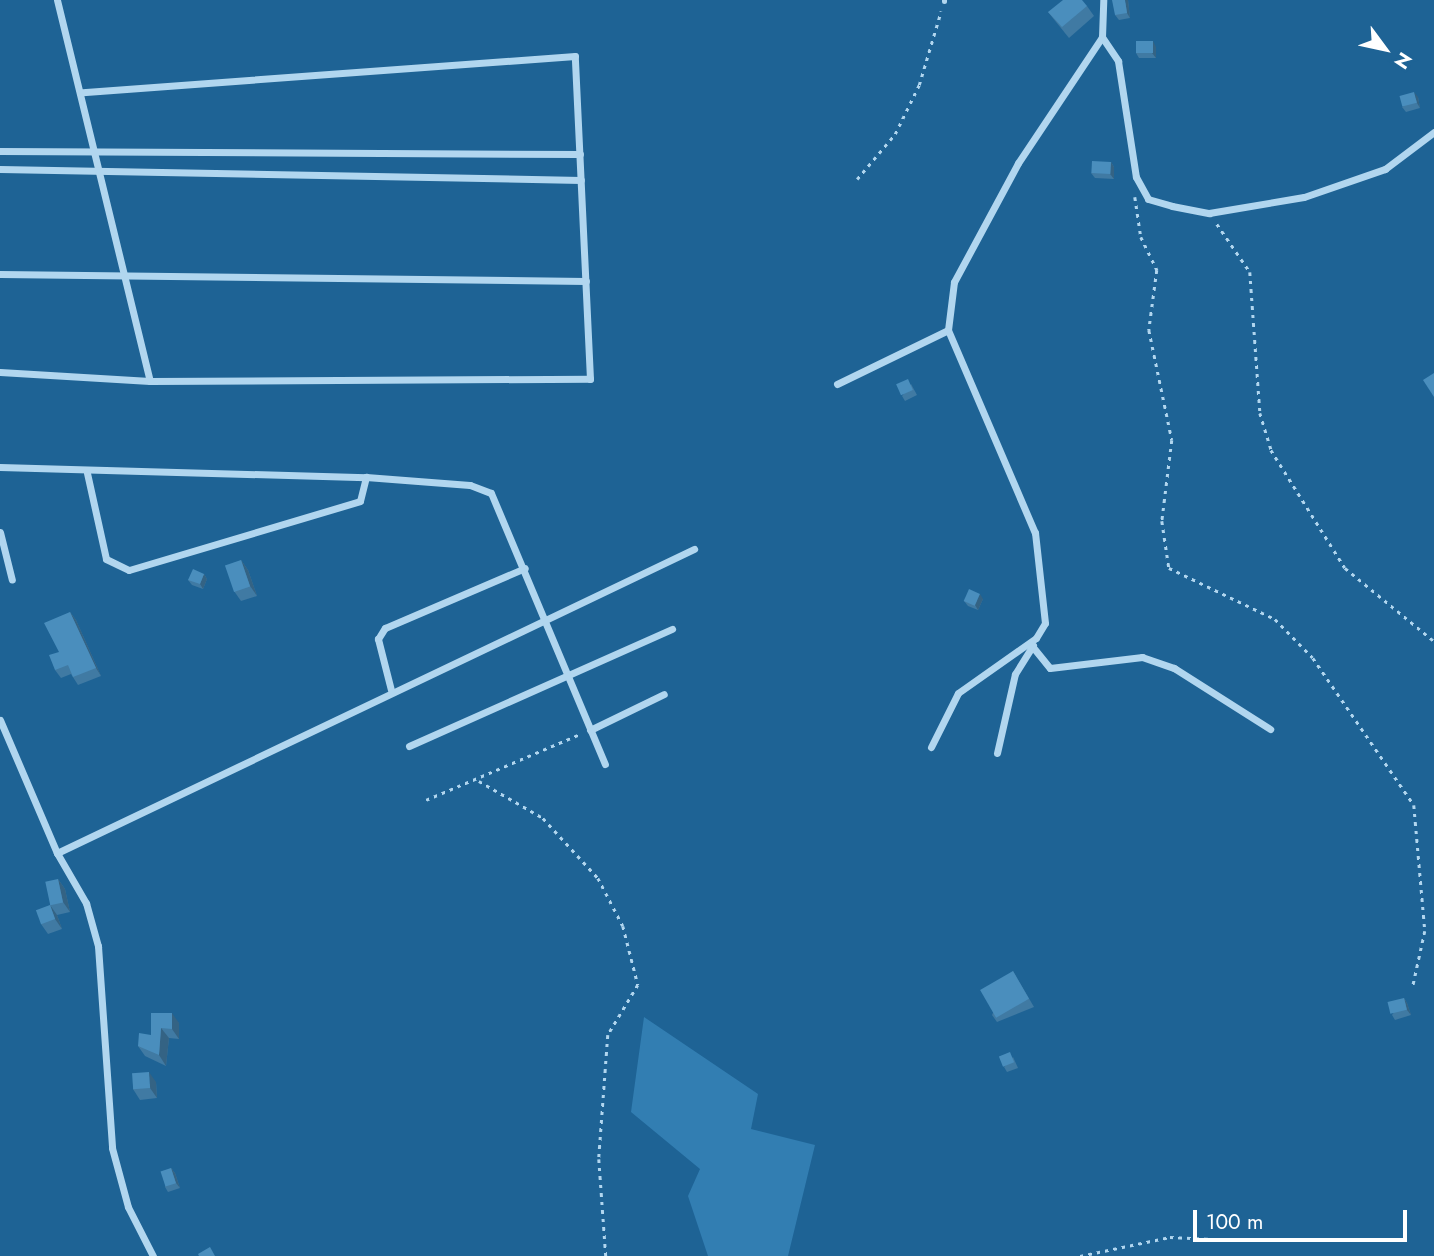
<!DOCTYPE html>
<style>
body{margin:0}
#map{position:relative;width:1434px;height:1256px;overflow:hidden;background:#1e6395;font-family:Jost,sans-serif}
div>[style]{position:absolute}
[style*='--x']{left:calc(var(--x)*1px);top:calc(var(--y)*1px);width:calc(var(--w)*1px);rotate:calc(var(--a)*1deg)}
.green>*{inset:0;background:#327eb2}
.path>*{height:2.5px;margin-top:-1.25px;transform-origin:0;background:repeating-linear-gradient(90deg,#b1d6ef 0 3.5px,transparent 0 8.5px)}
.lane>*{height:5px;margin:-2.5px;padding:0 2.5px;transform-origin:2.5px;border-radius:2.5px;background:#b1d6ef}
.street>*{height:7px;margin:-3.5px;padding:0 3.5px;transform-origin:3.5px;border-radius:3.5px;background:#b1d6ef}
.wall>*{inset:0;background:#407aa3}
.shaded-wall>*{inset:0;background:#346384}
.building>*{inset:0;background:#4a8ebd;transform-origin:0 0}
span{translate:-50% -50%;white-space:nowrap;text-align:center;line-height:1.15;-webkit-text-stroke:5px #1e6395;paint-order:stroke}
.north{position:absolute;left:1350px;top:14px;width:70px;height:70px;-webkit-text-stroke:5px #1e6395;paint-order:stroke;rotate:123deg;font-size:19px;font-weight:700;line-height:28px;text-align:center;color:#fff}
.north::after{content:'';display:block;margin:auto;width:24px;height:32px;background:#fff;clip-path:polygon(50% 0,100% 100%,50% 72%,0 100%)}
.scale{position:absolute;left:1193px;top:1210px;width:214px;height:32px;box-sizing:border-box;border:4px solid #fff;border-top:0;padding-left:9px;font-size:21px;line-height:24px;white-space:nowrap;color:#fff;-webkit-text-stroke:5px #1e6395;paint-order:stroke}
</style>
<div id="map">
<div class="green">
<div style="clip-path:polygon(644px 1017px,758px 1094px,751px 1129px,815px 1145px,788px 1256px,708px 1256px,688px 1196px,700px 1169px,631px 1112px)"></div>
</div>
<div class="path">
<div style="--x:857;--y:179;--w:59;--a:-49.8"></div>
<div style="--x:895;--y:134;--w:55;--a:-63.9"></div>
<div style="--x:919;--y:85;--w:77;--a:-73.4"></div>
<div style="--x:1135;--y:197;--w:40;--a:81.5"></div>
<div style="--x:1141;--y:237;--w:37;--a:64"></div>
<div style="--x:1157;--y:270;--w:61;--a:97.6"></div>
<div style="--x:1149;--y:330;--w:112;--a:78.2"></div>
<div style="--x:1172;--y:440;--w:82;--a:97"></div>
<div style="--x:1162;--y:521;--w:48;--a:81.5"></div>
<div style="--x:1169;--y:568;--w:118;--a:25.7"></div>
<div style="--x:1275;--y:619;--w:54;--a:45.7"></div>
<div style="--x:1313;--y:658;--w:178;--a:55.5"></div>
<div style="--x:1414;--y:805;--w:126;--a:85"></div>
<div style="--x:1425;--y:931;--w:56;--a:102.3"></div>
<div style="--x:1217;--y:224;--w:58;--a:55.5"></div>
<div style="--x:1250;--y:272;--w:141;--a:85.9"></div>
<div style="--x:1260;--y:413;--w:39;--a:73"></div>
<div style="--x:1271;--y:450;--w:139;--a:57.9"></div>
<div style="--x:1345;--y:568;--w:115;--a:39.4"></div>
<div style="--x:479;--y:781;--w:74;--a:30"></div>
<div style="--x:543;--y:818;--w:81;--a:47.5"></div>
<div style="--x:598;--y:878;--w:54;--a:62.5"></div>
<div style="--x:623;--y:926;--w:61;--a:75.7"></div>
<div style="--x:638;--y:985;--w:58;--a:121"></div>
<div style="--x:608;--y:1035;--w:124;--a:94.2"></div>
<div style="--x:599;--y:1159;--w:97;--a:85.9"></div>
<div style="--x:426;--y:800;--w:168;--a:-23.2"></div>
<div style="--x:1080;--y:1256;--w:92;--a:-11.9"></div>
<div style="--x:1170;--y:1237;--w:63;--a:2.7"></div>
</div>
<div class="lane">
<div style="--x:944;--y:0;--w:1;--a:90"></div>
</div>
<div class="street">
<div style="--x:57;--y:0;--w:392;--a:76.3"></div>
<div style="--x:1102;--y:37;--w:29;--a:56"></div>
<div style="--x:1118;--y:61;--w:117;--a:81.2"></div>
<div style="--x:1136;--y:177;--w:25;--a:61"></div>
<div style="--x:1148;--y:199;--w:25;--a:16"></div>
<div style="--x:1172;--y:206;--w:38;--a:11"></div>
<div style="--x:1209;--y:213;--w:96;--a:-9.6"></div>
<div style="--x:1304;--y:197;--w:86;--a:-19.1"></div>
<div style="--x:1385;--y:169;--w:61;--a:-37.1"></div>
<div style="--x:0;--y:151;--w:580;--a:0.3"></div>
<div style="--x:0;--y:169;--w:581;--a:1.08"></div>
<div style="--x:0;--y:274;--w:586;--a:0.68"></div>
<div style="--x:0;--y:372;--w:150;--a:3.4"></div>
<div style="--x:150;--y:381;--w:440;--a:-0.3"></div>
<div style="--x:590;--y:379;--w:323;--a:-92.7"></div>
<div style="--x:575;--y:56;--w:494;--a:175.8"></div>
<div style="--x:837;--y:384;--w:123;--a:-25.9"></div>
<div style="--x:0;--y:467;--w:366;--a:1.6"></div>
<div style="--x:366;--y:477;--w:104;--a:4.4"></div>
<div style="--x:470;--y:485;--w:22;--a:21"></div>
<div style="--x:491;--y:493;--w:294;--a:67.2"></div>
<div style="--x:87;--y:473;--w:88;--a:77.5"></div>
<div style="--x:106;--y:559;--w:25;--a:26"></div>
<div style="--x:129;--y:570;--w:241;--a:-16.6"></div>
<div style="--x:360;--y:501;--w:25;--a:-76"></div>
<div style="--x:0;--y:532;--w:49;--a:76"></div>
<div style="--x:1032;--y:646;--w:28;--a:51"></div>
<div style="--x:1050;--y:668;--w:93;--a:-6.8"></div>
<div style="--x:1142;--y:657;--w:34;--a:19"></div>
<div style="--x:1174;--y:668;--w:114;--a:32.4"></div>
<div style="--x:391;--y:690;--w:53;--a:-104.3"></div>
<div style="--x:378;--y:639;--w:13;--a:-58"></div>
<div style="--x:385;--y:628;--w:152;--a:-23.2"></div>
<div style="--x:0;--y:720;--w:145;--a:66.8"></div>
<div style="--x:57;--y:853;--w:58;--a:59.9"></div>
<div style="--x:86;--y:903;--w:45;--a:74.4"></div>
<div style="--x:98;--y:946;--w:202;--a:86"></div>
<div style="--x:112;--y:1148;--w:61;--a:74.8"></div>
<div style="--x:128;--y:1207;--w:55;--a:63"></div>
<div style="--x:590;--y:730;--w:82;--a:-25.9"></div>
<div style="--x:409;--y:746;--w:288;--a:-24"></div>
<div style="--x:931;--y:747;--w:60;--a:-63.4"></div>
<div style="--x:958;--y:693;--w:95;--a:-35.2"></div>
<div style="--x:1036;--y:638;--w:17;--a:-59"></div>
<div style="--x:1045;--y:623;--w:91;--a:-96.3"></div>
<div style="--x:1035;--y:533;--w:221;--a:-113.2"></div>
<div style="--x:948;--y:330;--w:48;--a:-82.9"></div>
<div style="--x:954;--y:282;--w:135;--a:-61.7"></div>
<div style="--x:1018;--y:163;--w:151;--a:-56.3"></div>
<div style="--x:1102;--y:37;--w:37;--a:-88"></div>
<div style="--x:997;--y:753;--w:81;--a:-77.2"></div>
<div style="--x:1015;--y:674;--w:34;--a:-58"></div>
<div style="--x:57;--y:853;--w:706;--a:-25.51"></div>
</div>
<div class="wall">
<div style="clip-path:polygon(1128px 0,1130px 18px,1119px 20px,1115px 15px)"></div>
<div style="clip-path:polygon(1087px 6px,1094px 16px,1069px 38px,1048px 12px)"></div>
<div style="clip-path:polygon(1156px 47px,1156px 58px,1139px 58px,1136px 53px)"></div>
<div style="clip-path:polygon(1418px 97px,1420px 108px,1406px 112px,1402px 107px)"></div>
<div style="clip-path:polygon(1111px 162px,1114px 167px,1114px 179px,1095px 178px,1091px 173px)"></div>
<div style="clip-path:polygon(911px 384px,917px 395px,905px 401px,902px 396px)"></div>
<div style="clip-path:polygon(241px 560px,248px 570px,257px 596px,241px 601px,234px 591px)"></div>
<div style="clip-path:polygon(204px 574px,207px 579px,203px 589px,192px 585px,188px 580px)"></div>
<div style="clip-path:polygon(983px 599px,978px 610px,968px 606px,964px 601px)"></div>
<div style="clip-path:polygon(70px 612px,76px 620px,101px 676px,78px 685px,71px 674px,61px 678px,55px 670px)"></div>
<div style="clip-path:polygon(58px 879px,65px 889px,70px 912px,57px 915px,62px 929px,48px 934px,41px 924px,50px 905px)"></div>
<div style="clip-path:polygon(1013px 971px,1034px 1007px,997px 1022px,992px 1015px)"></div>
<div style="clip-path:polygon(1404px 998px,1407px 1003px,1411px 1015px,1395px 1020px,1392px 1015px)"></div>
<div style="clip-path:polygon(151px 1013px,179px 1023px,179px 1039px,169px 1038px,166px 1066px,145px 1056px,138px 1046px,151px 1035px)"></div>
<div style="clip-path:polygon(1013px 1057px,1018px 1068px,1007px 1072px,1004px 1067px)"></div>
<div style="clip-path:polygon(156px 1082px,157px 1098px,140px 1100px,133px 1089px)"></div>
<div style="clip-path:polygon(171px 1168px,175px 1173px,180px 1188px,168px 1192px,165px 1187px)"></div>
</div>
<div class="shaded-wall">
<div style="clip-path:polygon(1125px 0,1128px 0,1130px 18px,1127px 13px)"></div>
<div style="clip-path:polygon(1153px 41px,1156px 47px,1156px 58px,1152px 53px)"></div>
<div style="clip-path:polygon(1414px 92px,1418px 97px,1420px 108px,1417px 103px)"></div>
<div style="clip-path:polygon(1111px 162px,1114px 167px,1114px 179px,1110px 174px)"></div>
<div style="clip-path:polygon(241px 560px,248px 570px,257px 596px,250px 586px)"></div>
<div style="clip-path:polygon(204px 574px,207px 579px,203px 589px,200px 584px)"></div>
<div style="clip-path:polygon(980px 594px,983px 599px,978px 610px,975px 605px)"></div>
<div style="clip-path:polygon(70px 612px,76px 620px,101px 676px,96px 668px)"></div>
<div style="clip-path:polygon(58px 879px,65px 889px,70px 912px,63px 902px)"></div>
<div style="clip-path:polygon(50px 905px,57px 915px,62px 929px,55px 919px)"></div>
<div style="clip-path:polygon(1404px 998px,1407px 1003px,1411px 1015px,1407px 1010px)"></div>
<div style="clip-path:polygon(172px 1013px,179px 1023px,179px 1039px,172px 1029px)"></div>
<div style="clip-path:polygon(161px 1028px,169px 1038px,166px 1066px,159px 1055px)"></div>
<div style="clip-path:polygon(149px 1072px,156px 1082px,157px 1098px,150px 1088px)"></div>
<div style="clip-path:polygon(171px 1168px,175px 1173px,180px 1188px,176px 1183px)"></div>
</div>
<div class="building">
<div style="clip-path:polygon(1063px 0,1082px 0,1087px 6px,1062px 27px,1048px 12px)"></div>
<div style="clip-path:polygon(1112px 0,1125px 0,1127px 13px,1115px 15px)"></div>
<div style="left:1136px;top:41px;width:17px;height:12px"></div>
<div style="left:1414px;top:92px;width:11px;height:15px;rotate:75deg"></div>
<div style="left:1092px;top:161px;width:19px;height:12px;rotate:3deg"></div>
<div style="clip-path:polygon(1434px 373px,1434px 397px,1423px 380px)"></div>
<div style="left:908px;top:379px;width:12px;height:13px;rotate:66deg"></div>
<div style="left:241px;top:560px;width:28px;height:17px;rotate:71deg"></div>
<div style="clip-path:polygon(193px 569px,204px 574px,200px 584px,188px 580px)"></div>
<div style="left:969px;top:589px;width:12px;height:13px;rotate:24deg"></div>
<div style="clip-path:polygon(70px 612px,96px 668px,73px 677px,68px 665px,55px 670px,49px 655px,59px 652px,44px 623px)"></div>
<div style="left:58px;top:879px;width:24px;height:13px;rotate:78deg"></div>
<div style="left:50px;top:905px;width:15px;height:15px;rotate:70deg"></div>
<div style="left:1013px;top:971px;width:32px;height:38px;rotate:60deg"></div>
<div style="left:1404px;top:998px;width:12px;height:17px;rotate:76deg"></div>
<div style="clip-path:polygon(151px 1013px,172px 1013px,172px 1029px,161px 1028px,159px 1055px,138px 1046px,139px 1033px,151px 1035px)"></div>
<div style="left:1010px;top:1052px;width:11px;height:12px;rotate:68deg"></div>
<div style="left:149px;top:1072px;width:16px;height:17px;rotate:86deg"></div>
<div style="left:171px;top:1168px;width:16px;height:11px;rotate:72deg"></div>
<div style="clip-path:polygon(210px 1247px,215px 1256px,199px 1256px,198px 1254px)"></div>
</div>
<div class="north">N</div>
<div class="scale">100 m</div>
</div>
